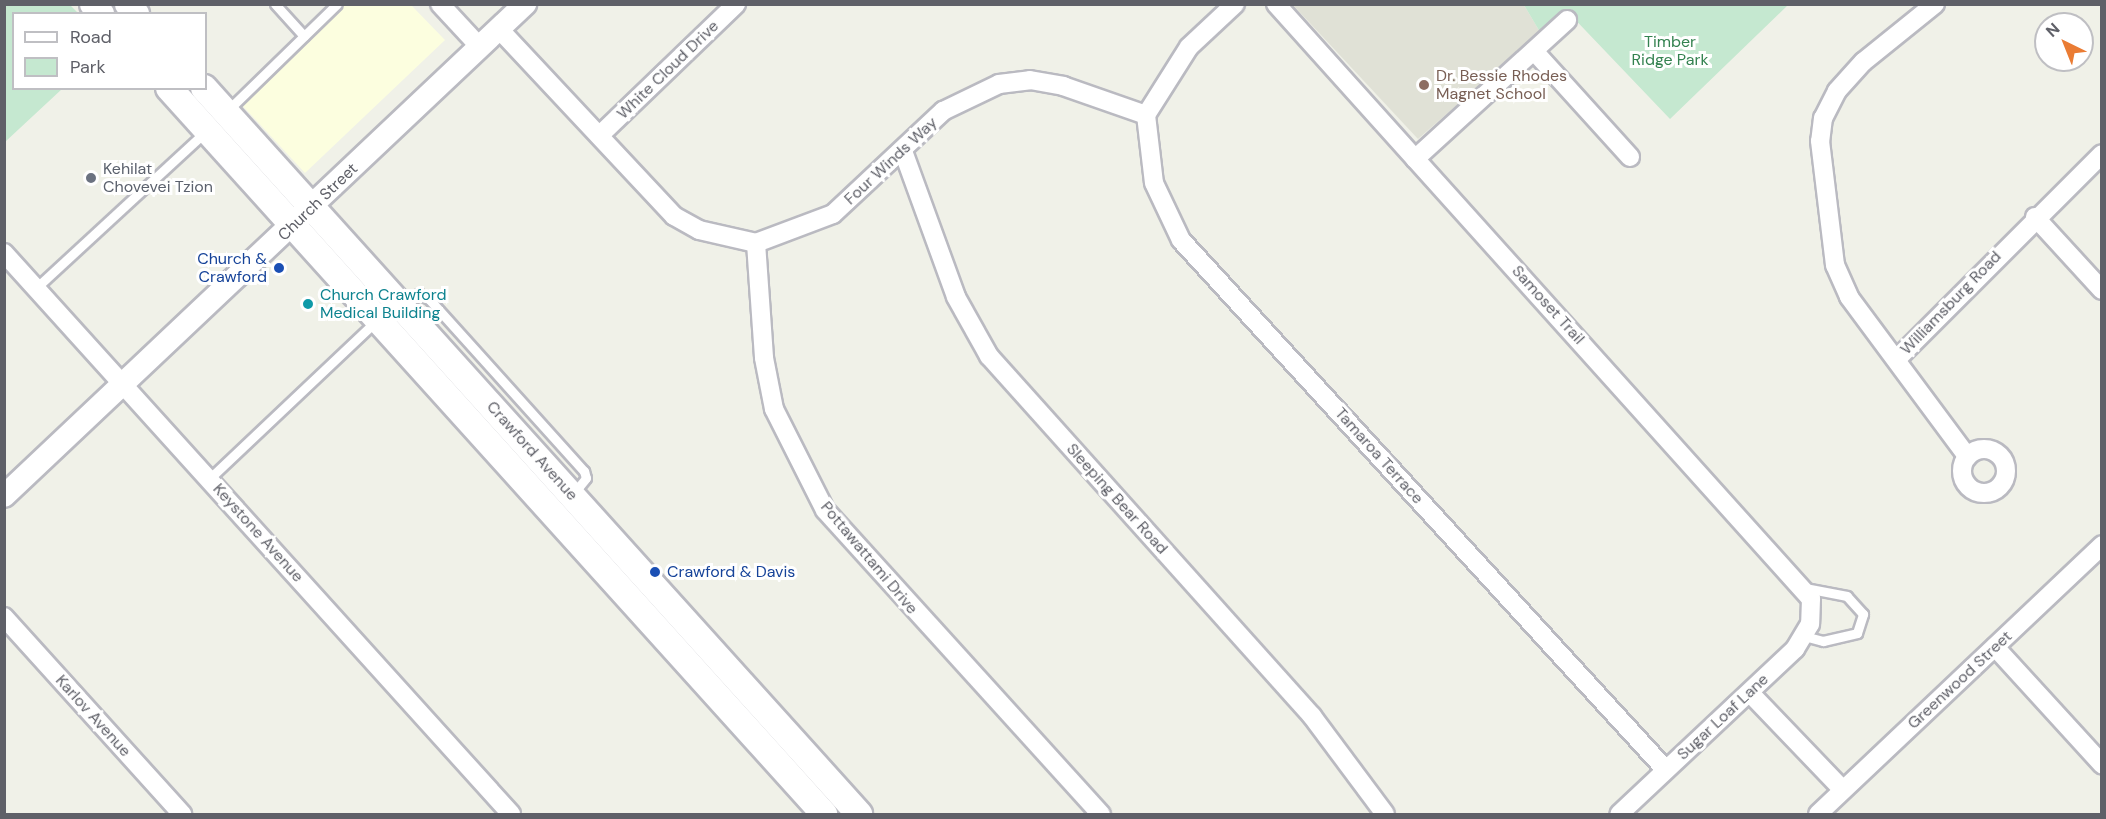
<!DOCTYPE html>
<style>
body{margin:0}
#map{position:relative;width:2106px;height:819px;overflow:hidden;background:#f0f1e8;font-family:"DM Sans",sans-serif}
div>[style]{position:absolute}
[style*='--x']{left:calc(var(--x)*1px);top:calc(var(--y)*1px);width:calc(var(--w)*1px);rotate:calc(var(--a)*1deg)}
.commercial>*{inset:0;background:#fcfedf}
.education>*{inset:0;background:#e0e1d6}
.green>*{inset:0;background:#c5e8d0}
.roads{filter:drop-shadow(2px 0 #babac1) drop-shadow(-2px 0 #babac1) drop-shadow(0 2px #babac1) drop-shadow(0 -2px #babac1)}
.service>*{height:9px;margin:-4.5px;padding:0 4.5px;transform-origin:4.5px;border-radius:4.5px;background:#fff}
.minor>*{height:18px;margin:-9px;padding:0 9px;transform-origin:9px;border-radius:9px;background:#fff}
.minor>.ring{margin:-9px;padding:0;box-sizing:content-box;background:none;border:18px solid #fff;border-radius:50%}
.tertiary>*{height:22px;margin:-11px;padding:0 11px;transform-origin:11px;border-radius:11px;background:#fff}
.secondary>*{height:26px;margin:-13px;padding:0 13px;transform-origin:13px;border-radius:13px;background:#fff}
.dots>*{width:16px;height:16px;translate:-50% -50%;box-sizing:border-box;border:3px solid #fff;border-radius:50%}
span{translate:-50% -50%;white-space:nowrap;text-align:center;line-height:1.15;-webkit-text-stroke:6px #fff;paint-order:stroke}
.park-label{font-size:16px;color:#348250}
.street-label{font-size:16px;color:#5f6068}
.education-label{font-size:16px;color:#785e54}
.left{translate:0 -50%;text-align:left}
.worship-label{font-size:16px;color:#5b616d}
.transit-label{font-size:16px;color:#164399}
.right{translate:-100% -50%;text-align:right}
.culture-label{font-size:16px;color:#0d838f}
.frame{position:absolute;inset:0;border:6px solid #5f6068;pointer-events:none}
.legend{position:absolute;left:12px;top:12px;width:195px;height:78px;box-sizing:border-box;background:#fff;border:2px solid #bfbfc3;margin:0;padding:8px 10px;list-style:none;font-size:18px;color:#5f6068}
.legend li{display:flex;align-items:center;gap:12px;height:30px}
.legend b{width:30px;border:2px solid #bfbfc3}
.north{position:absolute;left:2034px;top:12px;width:60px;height:60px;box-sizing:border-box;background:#fff;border:2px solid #bfbfc3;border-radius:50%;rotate:317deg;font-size:16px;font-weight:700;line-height:24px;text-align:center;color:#5f6068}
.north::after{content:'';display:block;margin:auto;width:21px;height:27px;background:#ea7c34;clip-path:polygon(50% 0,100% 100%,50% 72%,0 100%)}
</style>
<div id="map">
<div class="commercial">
<div style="clip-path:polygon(344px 5px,411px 5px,445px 40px,305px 173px,240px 103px)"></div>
</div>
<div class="education">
<div style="clip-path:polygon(1293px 5px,1524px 5px,1540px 32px,1418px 139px)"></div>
</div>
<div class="green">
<div style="clip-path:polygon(5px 4px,70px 5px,78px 13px,14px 14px,14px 88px,62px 89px,5px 142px)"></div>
<div style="clip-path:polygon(1524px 5px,1788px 5px,1670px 119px,1565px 9px,1540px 32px)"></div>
</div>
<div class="roads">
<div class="service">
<div style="--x:275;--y:4;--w:43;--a:47.8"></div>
<div style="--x:227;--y:111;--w:153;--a:-44.2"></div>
<div style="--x:36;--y:288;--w:230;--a:-42.7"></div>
<div style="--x:399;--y:302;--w:22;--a:-22"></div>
<div style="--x:419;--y:294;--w:11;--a:27"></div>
<div style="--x:429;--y:299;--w:232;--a:48"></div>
<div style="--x:584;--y:471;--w:7;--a:74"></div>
<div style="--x:586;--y:478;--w:21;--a:129"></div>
<div style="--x:209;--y:479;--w:231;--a:-43.4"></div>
<div style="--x:1804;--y:636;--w:20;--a:15"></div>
<div style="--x:1823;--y:641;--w:35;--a:-13"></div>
<div style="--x:1857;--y:633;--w:20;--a:-72"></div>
<div style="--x:1863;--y:614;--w:24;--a:-132"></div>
<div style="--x:1847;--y:596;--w:43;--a:-169.2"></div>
</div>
<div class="minor">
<div style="--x:440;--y:4;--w:59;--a:47.1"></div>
<div style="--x:1276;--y:4;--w:800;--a:48.04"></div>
<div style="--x:1811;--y:599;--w:25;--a:92"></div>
<div style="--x:1810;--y:624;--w:29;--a:121"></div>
<div style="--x:1795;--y:649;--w:241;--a:136.8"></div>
<div style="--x:1935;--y:4;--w:92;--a:141.1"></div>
<div style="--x:1863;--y:62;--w:39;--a:132"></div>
<div style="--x:1837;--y:91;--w:30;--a:117"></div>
<div style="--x:1823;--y:118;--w:23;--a:97"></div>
<div style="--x:1820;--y:141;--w:125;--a:83.1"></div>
<div style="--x:1835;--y:265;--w:35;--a:66"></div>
<div style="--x:1849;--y:297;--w:199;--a:53.4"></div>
<div style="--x:499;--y:29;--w:256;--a:46.9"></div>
<div style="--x:674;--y:216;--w:29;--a:29"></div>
<div style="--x:699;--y:230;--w:58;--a:12.8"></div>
<div style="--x:756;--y:243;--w:82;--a:-20.6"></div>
<div style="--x:833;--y:214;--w:151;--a:-43.1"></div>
<div style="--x:943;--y:111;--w:62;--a:-25.7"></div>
<div style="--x:999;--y:84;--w:31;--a:-7"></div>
<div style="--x:1030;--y:80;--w:34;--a:10"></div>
<div style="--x:1063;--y:86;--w:88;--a:19.3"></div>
<div style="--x:1534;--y:51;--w:143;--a:47.8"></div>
<div style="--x:1146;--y:115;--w:68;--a:83.3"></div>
<div style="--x:1154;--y:183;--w:63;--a:64.7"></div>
<div style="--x:1181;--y:240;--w:718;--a:47.54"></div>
<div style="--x:1146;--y:115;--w:80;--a:-57.7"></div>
<div style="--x:1189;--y:47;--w:63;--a:-43.1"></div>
<div style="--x:600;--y:135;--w:189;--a:-43.9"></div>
<div style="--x:903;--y:151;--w:155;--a:70"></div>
<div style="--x:956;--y:297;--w:68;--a:60.8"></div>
<div style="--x:989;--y:356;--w:484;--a:48.1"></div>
<div style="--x:1312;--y:716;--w:122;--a:53.3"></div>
<div style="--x:1415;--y:159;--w:206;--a:-42.4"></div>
<div style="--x:2035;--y:217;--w:99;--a:47.5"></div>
<div style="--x:756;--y:243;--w:115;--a:86"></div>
<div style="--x:764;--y:358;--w:52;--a:78.9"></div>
<div style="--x:774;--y:409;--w:113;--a:63.2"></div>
<div style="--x:825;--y:510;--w:411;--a:47.8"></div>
<div style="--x:4;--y:253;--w:756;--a:47.89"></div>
<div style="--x:1898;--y:358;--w:288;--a:-45"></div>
<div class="ring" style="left:1962px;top:449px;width:26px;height:26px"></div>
<div style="--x:4;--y:617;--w:266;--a:47.9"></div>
<div style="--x:1995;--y:647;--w:159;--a:47.6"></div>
<div style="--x:1750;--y:693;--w:134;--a:46.2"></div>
<div style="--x:1818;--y:814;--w:391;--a:-43.4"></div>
</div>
<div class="tertiary">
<div style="--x:4;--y:496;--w:717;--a:-43.36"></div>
</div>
<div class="secondary">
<div style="--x:93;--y:4;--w:13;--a:51"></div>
<div style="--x:128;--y:4;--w:13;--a:51"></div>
<div style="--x:169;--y:88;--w:978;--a:47.94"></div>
<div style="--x:204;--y:88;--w:978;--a:47.94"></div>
</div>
</div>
<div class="dots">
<div style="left:1424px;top:85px;background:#8d6e63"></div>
<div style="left:91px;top:178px;background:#6b7280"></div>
<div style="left:279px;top:268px;background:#1a4fb4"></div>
<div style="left:308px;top:304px;background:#0f9aa8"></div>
<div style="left:655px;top:572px;background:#1a4fb4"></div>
</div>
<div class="park-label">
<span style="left:1670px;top:51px">Timber<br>Ridge Park</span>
</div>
<div class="street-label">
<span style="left:668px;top:70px;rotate:-44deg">White Cloud Drive</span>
<span style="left:891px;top:161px;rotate:-43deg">Four Winds Way</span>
<span style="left:318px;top:202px;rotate:-44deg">Church Street</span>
<span style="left:1951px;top:303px;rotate:-46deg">Williamsburg Road</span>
<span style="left:1548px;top:305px;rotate:48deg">Samoset Trail</span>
<span style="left:532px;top:451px;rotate:48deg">Crawford Avenue</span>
<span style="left:1379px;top:456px;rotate:48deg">Tamaroa Terrace</span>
<span style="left:1117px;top:499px;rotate:48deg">Sleeping Bear Road</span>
<span style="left:258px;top:533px;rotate:48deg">Keystone Avenue</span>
<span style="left:869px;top:558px;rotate:50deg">Pottawattami Drive</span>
<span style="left:1960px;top:680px;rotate:-43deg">Greenwood Street</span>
<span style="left:93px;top:716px;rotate:48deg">Karlov Avenue</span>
<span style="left:1723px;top:717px;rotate:-43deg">Sugar Loaf Lane</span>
</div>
<div class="education-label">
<span class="left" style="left:1436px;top:85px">Dr. Bessie Rhodes<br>Magnet School</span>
</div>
<div class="worship-label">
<span class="left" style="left:103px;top:178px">Kehilat<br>Chovevei Tzion</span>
</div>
<div class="transit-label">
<span class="right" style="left:267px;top:268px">Church &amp;<br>Crawford</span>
<span class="left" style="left:667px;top:572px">Crawford &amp; Davis</span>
</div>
<div class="culture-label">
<span class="left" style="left:320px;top:304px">Church Crawford<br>Medical Building</span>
</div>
<div class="frame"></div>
<ul class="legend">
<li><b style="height:8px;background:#fff"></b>Road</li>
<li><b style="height:16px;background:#c5e8d0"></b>Park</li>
</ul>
<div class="north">N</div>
</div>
